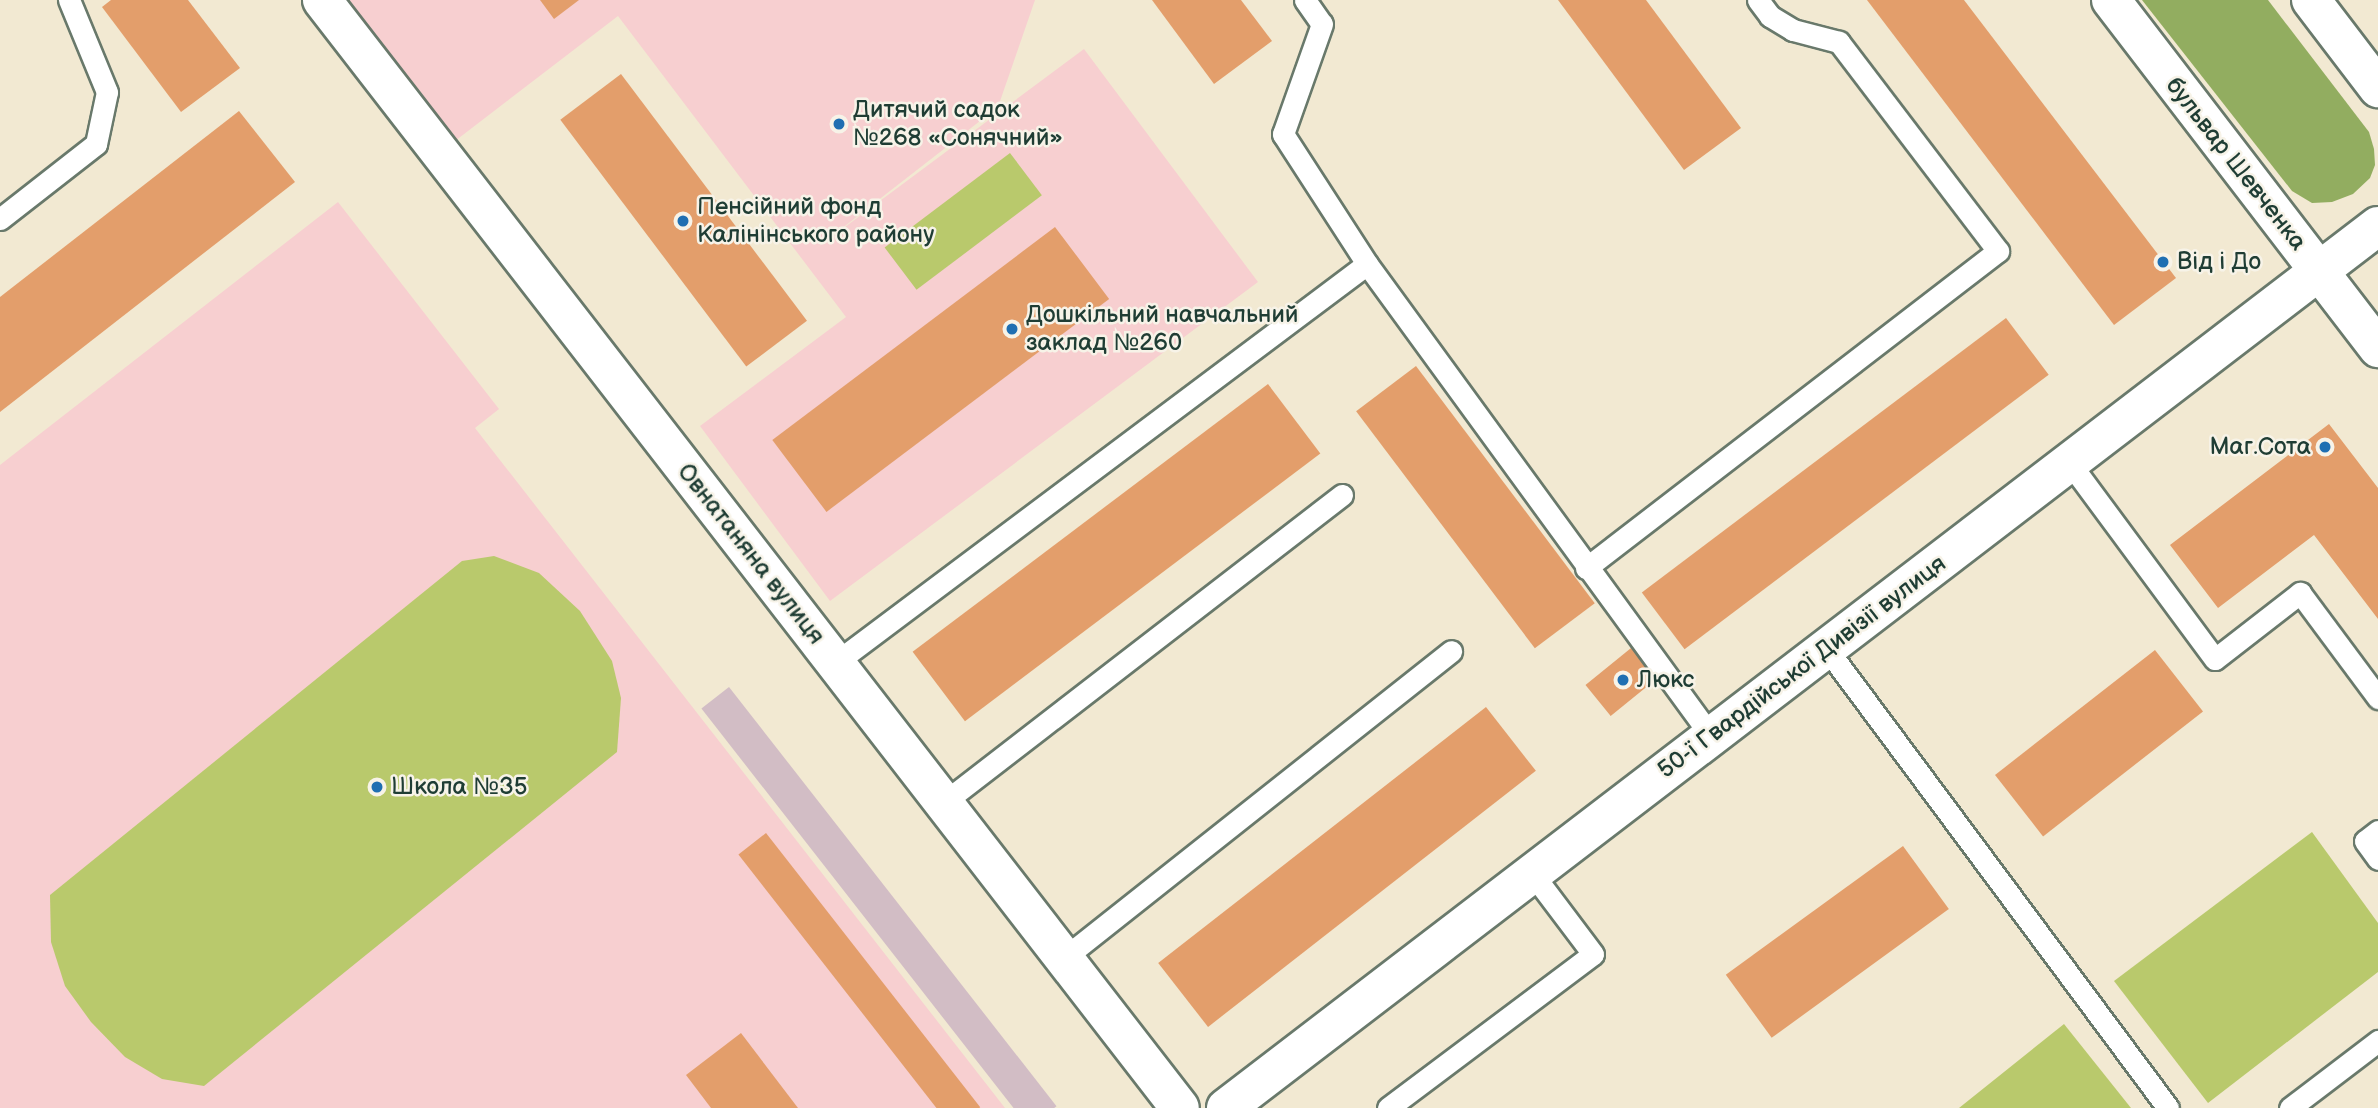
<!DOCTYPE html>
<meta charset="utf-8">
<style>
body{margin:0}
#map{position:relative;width:2378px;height:1108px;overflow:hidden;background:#f2e9d2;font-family:"Balsamiq Sans",sans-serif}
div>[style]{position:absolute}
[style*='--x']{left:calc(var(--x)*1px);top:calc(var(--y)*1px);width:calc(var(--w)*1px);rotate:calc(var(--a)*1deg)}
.built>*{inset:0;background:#f7cfd0}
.industrial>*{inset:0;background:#d2bdc5;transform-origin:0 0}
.green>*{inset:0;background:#b9c96c;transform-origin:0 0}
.forest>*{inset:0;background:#92ad60}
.building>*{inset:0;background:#e39e6b;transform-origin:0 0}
.roads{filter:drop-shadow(2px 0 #69796b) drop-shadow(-2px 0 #69796b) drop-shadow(0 2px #69796b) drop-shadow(0 -2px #69796b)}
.lane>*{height:21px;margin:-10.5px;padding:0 10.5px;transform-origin:10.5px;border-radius:10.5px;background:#fff}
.street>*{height:38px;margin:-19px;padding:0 19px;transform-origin:19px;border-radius:19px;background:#fff}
.secondary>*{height:38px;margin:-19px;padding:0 19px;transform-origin:19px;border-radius:19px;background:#fff}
.dots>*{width:19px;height:19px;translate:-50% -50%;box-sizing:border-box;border:4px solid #f7f3e8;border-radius:50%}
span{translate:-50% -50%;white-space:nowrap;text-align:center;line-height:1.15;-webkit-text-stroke:5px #f7f3e8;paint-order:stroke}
.poi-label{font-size:24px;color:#1f3d34}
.left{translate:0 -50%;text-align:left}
.right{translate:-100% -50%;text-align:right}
.street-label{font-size:24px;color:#1f3d34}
</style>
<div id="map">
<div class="built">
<div style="clip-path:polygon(347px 0,1035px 0,998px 107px,814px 250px,1084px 49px,1258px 282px,830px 601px,700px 426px,846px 317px,618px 16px,455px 141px)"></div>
<div style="clip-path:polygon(338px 202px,499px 409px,475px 428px,1005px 1108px,0 1108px,0 465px)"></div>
</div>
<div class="industrial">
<div style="left:729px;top:687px;width:532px;height:35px;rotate:52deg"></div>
</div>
<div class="green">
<div style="left:1010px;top:153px;width:53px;height:157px;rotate:53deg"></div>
<div style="clip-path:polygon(494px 556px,539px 573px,580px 611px,612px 661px,621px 698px,617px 752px,204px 1086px,162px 1079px,125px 1057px,91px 1022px,65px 986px,51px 942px,50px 895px,462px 561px)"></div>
<div style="clip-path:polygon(2312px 832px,2378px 923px,2378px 972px,2208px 1103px,2114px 981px)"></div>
<div style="clip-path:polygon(2064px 1024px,2131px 1108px,1959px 1108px)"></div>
</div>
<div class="forest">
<div style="clip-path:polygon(2142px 0,2268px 0,2369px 132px,2374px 149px,2375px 165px,2370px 178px,2353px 194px,2332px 202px,2312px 203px,2292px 191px)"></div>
</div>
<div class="building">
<div style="clip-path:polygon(111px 0,188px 0,240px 68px,181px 112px,102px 7px)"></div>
<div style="clip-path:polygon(540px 0,579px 0,554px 19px)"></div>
<div style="clip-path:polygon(1152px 0,1241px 0,1272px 41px,1214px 84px)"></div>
<div style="clip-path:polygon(1558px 0,1646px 0,1741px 128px,1684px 170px)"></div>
<div style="clip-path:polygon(1867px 0,1964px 0,2176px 278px,2114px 325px)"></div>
<div style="left:621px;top:74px;width:309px;height:76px;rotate:53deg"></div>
<div style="clip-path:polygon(239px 111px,295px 182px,0 412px,0 297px)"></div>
<div style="left:1055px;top:227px;width:90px;height:354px;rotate:53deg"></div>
<div style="left:2006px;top:318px;width:71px;height:456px;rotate:53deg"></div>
<div style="left:1416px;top:366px;width:297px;height:75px;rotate:53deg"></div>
<div style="left:1268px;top:384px;width:87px;height:445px;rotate:53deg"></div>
<div style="clip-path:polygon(2329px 424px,2378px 488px,2378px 619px,2314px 535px,2218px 608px,2170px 545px)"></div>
<div style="left:1636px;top:644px;width:40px;height:65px;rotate:51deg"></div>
<div style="left:2155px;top:650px;width:78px;height:203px;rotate:52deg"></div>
<div style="left:1486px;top:707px;width:81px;height:416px;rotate:52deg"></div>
<div style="left:766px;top:833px;width:348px;height:35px;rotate:52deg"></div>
<div style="left:1903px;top:846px;width:78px;height:219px;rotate:54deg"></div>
<div style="clip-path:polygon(741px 1033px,798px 1108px,711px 1108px,686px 1075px)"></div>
</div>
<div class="roads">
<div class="lane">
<div style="--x:1305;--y:0;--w:29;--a:55"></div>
<div style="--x:1322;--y:24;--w:117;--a:109.5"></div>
<div style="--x:1283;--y:134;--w:155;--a:57.1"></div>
<div style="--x:1367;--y:264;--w:584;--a:53.91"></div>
<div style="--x:0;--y:219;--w:122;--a:-38"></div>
<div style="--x:96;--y:144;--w:53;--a:-78.1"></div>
<div style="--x:107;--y:92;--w:100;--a:-112.4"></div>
<div style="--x:2069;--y:462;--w:245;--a:53.5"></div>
<div style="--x:2215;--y:659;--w:108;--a:-37.8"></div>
<div style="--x:2300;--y:593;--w:131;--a:53.4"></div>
<div style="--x:1586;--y:568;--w:520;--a:-37.58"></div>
<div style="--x:1998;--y:251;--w:263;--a:-127.3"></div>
<div style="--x:1839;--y:42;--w:48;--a:-165.4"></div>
<div style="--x:1793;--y:30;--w:27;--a:-149"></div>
<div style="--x:1770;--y:16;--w:20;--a:-127"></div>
<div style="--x:1826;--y:648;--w:573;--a:53.37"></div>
<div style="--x:835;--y:663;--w:665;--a:-36.87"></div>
<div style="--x:943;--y:803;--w:504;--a:-37.67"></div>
<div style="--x:2378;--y:831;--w:16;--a:142"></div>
<div style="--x:2365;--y:841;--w:22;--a:54"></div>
<div style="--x:1064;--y:958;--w:494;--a:-38.4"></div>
<div style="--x:1388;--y:1108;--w:256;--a:-36.9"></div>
<div style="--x:1593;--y:954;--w:101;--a:-127"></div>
<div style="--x:2290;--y:1108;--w:111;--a:-37.3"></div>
</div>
<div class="street">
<div style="--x:322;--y:0;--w:1401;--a:52.25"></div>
<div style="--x:1226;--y:1108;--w:1451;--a:-37.44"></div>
</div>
<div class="secondary">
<div style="--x:2111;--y:0;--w:439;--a:52.5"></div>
<div style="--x:2311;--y:0;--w:111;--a:52.7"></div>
</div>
</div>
<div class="dots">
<div style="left:839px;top:124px;background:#1f6fb2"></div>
<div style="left:683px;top:221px;background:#1f6fb2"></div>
<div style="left:2163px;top:262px;background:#1f6fb2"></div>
<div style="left:1012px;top:329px;background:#1f6fb2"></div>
<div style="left:2325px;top:447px;background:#1f6fb2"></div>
<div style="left:1623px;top:680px;background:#1f6fb2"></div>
<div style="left:377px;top:787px;background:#1f6fb2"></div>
</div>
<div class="poi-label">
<span class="left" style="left:853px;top:124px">Дитячий садок<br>№268 «Сонячний»</span>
<span class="left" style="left:697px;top:221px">Пенсійний фонд<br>Калінінського району</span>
<span class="left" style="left:2177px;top:262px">Від і До</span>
<span class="left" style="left:1026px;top:329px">Дошкільний навчальний<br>заклад №260</span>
<span class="right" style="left:2311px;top:447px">Маг.Сота</span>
<span class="left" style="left:1637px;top:680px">Люкс</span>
<span class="left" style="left:391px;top:787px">Школа №35</span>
</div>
<div class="street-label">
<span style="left:2236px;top:164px;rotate:52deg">бульвар Шевченка</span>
<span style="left:751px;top:554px;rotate:52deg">Овнатаняна вулиця</span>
<span style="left:1802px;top:667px;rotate:-37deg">50-ї Гвардійської Дивізії вулиця</span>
</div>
</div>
